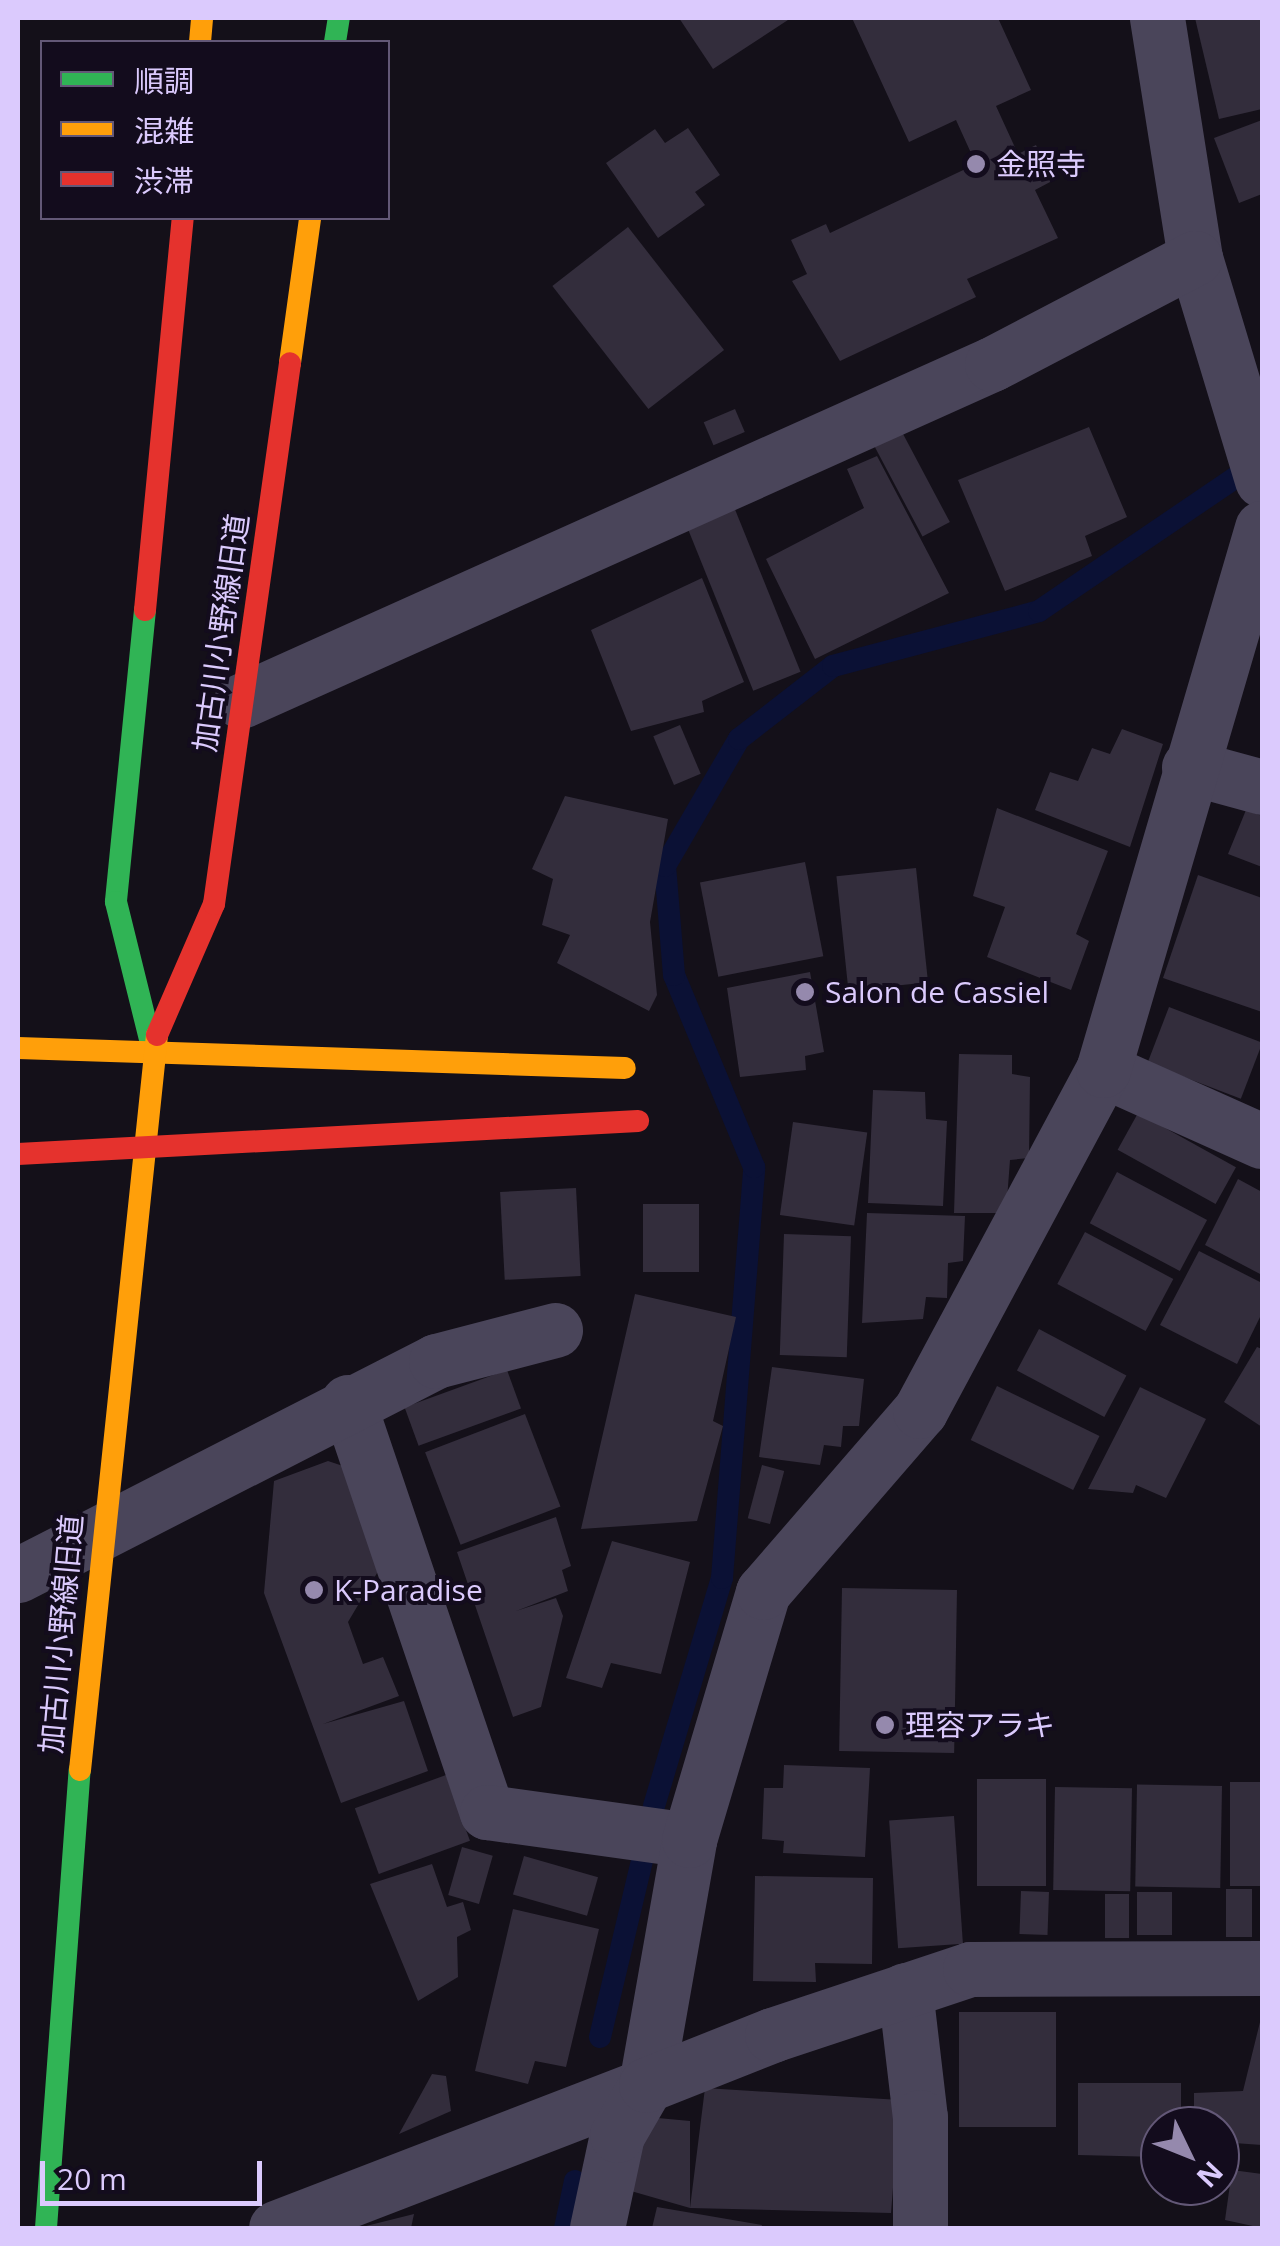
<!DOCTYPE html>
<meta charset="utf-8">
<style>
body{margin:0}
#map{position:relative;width:1280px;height:2246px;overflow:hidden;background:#141019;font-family:"Open Sans","Noto Sans JP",sans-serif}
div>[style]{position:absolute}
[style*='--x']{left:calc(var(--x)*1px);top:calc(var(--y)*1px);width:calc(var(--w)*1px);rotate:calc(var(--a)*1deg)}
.stream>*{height:22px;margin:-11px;padding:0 11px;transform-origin:11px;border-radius:11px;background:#0b1135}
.building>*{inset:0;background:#332d3c;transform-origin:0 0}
.street>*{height:55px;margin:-27.5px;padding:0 27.5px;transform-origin:27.5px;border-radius:27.5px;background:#4a455a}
.fast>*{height:22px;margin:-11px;padding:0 11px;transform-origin:11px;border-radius:11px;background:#30b455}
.slow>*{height:22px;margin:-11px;padding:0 11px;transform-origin:11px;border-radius:11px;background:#ff9f0a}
.jam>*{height:22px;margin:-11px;padding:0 11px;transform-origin:11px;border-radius:11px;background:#e5322d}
.dots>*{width:28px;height:28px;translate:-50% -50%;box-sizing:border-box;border:5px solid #130c1d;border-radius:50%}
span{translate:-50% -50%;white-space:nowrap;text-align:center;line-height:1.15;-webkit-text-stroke:8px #130c1d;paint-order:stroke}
.poi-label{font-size:30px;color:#dbcafd}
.left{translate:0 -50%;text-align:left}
.street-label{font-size:30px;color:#dbcafd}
.frame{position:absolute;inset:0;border:20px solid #dbcafd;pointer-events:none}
.legend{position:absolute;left:40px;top:40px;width:350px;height:180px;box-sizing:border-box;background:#130c1d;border:2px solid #635877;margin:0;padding:12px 18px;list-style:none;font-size:30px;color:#dbcafd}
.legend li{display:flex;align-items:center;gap:20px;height:50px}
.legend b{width:50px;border:2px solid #635877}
.north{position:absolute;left:1140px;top:2106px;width:100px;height:100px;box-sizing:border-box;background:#130c1d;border:2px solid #635877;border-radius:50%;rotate:133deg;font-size:28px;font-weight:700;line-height:40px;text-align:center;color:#dbcafd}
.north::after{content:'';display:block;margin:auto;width:35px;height:45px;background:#9589ad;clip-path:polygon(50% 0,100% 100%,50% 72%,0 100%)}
.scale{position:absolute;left:40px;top:2161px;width:222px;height:45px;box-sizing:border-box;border:5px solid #dbcafd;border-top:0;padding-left:12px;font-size:30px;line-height:35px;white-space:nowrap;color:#dbcafd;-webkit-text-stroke:8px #130c1d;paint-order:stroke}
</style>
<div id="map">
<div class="stream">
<div style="--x:654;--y:1806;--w:238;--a:-73.4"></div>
<div style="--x:722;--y:1578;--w:412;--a:-85.5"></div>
<div style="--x:754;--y:1167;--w:208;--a:-112.6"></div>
<div style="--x:674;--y:975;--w:109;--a:-94.7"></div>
<div style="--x:665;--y:866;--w:147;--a:-59.8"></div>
<div style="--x:739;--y:739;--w:119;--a:-37.8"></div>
<div style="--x:833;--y:666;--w:213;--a:-14.9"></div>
<div style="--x:1039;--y:611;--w:265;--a:-34.2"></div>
<div style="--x:600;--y:2037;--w:186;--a:-76.6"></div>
<div style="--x:565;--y:2228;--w:48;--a:-78"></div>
</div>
<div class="building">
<div style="clip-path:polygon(679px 18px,791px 18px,713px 69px)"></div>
<div style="clip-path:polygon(852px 18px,998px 18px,1031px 90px,996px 106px,1018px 154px,1036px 145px,1052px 181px,1035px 190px,1058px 238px,967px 279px,976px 297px,840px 361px,792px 281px,807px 274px,791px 240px,826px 224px,830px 233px,976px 164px,956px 120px,909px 142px)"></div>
<div style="clip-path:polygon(1195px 18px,1262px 18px,1262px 109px,1219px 119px)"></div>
<div style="clip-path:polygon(1262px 120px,1262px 194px,1239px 203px,1214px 138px)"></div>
<div style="clip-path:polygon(688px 128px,720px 175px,695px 192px,705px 205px,658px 238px,606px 163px,655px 129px,665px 143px)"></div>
<div style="left:628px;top:227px;width:156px;height:96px;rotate:52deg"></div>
<div style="left:735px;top:409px;width:25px;height:34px;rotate:67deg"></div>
<div style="left:894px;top:417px;width:119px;height:31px;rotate:62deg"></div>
<div style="clip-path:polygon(1089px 427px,1127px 517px,1085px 536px,1092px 556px,1005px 591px,958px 480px)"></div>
<div style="clip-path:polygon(877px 456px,949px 593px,815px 659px,766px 559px,864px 508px,847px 469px)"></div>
<div style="left:732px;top:502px;width:183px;height:51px;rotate:68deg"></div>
<div style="clip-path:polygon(702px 578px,744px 682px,702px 701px,704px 712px,631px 731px,591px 630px)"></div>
<div style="left:680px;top:725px;width:53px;height:29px;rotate:67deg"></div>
<div style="clip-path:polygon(1122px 729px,1163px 744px,1130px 847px,1035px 810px,1050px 772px,1078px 781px,1092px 748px,1110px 754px)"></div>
<div style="clip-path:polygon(565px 796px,668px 819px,650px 922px,657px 995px,649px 1011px,557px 963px,570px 935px,542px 925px,553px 879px,532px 869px)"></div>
<div style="clip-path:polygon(997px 808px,1108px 851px,1076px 934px,1089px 941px,1071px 990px,987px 957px,1005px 907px,973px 896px)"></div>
<div style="clip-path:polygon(1246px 810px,1262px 816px,1262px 867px,1228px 854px)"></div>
<div style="left:805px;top:862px;width:96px;height:107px;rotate:79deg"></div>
<div style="left:916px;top:868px;width:115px;height:80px;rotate:84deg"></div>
<div style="clip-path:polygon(1198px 875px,1262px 898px,1262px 1012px,1163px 978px)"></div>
<div style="clip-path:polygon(810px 972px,824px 1052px,805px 1056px,806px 1070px,740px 1077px,727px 988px)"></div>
<div style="left:1169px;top:1007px;width:100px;height:60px;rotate:21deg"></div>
<div style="clip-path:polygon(959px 1054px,1012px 1055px,1012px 1074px,1030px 1077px,1029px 1158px,1010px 1160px,1006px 1213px,954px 1213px)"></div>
<div style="clip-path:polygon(873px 1090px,925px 1092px,926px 1119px,947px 1121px,943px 1206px,868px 1203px)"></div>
<div style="left:1138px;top:1113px;width:112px;height:42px;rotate:29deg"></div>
<div style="left:793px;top:1122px;width:75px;height:94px;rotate:8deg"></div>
<div style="left:1117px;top:1172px;width:102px;height:58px;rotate:28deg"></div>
<div style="clip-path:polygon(1238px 1179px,1262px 1192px,1262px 1275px,1205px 1245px)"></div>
<div style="left:576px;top:1188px;width:88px;height:76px;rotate:87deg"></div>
<div style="left:643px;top:1204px;width:56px;height:68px"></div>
<div style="clip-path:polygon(867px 1213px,965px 1216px,963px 1261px,948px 1263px,947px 1298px,926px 1297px,923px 1319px,862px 1323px)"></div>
<div style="left:1085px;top:1232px;width:100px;height:59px;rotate:28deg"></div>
<div style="left:784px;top:1234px;width:67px;height:121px;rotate:2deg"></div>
<div style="clip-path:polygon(1199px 1251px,1262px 1283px,1262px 1313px,1237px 1364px,1160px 1325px)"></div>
<div style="clip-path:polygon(635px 1294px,736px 1317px,713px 1421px,723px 1426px,697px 1521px,581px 1529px)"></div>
<div style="left:1039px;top:1329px;width:99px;height:47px;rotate:28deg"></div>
<div style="clip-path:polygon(1257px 1347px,1262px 1349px,1262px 1427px,1224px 1402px)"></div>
<div style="clip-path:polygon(772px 1367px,864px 1379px,859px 1426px,843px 1426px,841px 1447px,824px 1445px,820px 1465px,759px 1457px)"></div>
<div style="left:507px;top:1370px;width:41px;height:109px;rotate:70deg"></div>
<div style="left:997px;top:1386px;width:114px;height:60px;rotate:26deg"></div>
<div style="clip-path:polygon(1140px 1387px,1206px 1419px,1166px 1498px,1136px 1485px,1133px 1493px,1088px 1489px)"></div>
<div style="left:525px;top:1414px;width:99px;height:107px;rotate:69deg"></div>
<div style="clip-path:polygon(328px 1461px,346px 1467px,380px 1568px,348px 1622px,363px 1664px,383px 1657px,399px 1696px,323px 1724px,404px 1701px,428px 1771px,341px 1803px,264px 1593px,274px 1481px)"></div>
<div style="left:762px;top:1465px;width:23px;height:55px;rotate:15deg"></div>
<div style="clip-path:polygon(556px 1517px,571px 1566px,562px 1570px,568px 1591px,516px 1611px,556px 1598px,563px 1616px,541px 1707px,513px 1717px,457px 1552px)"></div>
<div style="clip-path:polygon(612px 1541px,690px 1562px,661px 1674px,611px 1663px,602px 1688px,566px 1678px)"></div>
<div style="left:842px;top:1588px;width:115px;height:163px;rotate:1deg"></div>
<div style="clip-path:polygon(784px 1765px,870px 1768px,865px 1857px,783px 1853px,784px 1841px,762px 1839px,764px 1788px,783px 1788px)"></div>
<div style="left:446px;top:1775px;width:70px;height:97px;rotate:70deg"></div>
<div style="left:977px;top:1779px;width:69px;height:107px"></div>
<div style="left:1262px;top:1782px;width:104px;height:32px;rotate:90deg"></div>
<div style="left:1222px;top:1786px;width:102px;height:85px;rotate:91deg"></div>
<div style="left:1055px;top:1787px;width:77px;height:103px;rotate:1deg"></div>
<div style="left:954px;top:1816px;width:128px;height:65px;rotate:86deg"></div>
<div style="left:462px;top:1847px;width:32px;height:50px;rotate:16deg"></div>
<div style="left:524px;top:1856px;width:77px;height:40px;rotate:16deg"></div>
<div style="clip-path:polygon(432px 1864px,447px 1907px,463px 1902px,471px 1930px,457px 1937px,458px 1977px,418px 2001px,370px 1884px)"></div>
<div style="clip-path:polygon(755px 1876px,873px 1878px,872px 1964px,815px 1963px,816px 1982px,753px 1981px)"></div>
<div style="left:1226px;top:1889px;width:26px;height:48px"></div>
<div style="left:1021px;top:1891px;width:28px;height:43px;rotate:2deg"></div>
<div style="left:1172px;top:1892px;width:43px;height:35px;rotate:90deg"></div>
<div style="left:1129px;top:1894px;width:44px;height:24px;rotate:90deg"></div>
<div style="clip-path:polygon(513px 1909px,599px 1929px,566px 2067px,535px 2061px,528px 2084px,475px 2071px)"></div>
<div style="left:959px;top:2012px;width:97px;height:115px"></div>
<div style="clip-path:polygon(1261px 2018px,1262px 2145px,1220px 2142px,1220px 2126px,1194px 2126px,1194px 2093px,1243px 2091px)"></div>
<div style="clip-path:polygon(432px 2074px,446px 2076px,451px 2111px,399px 2134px)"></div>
<div style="clip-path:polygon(1078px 2083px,1181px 2083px,1181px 2126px,1160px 2126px,1160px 2157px,1078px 2155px)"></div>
<div style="clip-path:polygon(705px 2088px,900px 2100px,891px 2213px,690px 2208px,624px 2189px,647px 2117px,690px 2121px,690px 2208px)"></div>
<div style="clip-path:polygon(1232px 2170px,1262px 2174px,1262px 2228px,1225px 2220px)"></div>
<div style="clip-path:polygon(657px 2207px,762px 2225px,761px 2228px,652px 2228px)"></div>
<div style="clip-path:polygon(414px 2214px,411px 2228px,362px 2228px,362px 2227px)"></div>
</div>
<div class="street">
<div style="--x:1157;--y:18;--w:243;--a:81"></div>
<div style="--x:1195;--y:258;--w:232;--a:73.2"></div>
<div style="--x:241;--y:701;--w:823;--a:-24.17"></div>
<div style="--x:992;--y:364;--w:229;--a:-27.6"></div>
<div style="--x:1189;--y:767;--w:76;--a:15.3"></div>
<div style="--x:1103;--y:1070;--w:174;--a:24.1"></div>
<div style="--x:348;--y:1402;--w:433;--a:71.3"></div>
<div style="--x:487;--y:1812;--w:204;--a:7.9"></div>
<div style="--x:18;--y:1575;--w:470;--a:-27.1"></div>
<div style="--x:436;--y:1361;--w:123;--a:-14.6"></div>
<div style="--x:905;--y:1990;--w:128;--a:83.3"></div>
<div style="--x:920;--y:2117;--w:111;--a:90"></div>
<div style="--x:276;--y:2228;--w:397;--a:-21.1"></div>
<div style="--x:646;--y:2085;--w:249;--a:-80"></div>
<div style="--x:689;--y:1840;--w:259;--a:-73.4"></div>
<div style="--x:763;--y:1592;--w:240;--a:-49.1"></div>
<div style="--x:920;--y:1411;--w:387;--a:-61.8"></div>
<div style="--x:1103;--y:1070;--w:565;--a:-73.65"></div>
<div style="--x:597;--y:2228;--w:95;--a:-77.9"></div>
<div style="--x:617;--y:2135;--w:58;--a:-59.9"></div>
<div style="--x:646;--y:2085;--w:136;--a:-21.6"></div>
<div style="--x:772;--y:2035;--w:209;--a:-18.4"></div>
<div style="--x:970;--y:1969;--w:292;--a:-0.2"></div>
</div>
<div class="fast">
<div style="--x:335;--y:42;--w:24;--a:-81"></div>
<div style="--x:145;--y:610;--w:293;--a:95.7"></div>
<div style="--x:116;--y:902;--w:149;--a:76.1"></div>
<div style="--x:46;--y:2228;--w:459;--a:-85.8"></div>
</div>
<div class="slow">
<div style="--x:200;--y:42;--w:24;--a:-85"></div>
<div style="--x:290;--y:363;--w:146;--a:-82.1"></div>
<div style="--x:18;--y:1048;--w:607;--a:1.89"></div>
<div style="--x:80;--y:1770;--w:739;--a:-84.02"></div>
</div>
<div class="jam">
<div style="--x:145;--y:610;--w:394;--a:-84.5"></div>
<div style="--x:157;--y:1035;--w:143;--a:-66.5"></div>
<div style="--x:214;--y:904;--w:546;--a:-82"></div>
<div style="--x:18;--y:1154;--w:621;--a:-3.05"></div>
</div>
<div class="dots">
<div style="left:976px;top:164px;background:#9589ad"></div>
<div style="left:805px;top:992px;background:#9589ad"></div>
<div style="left:314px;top:1590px;background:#9589ad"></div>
<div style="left:885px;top:1725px;background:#9589ad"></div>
</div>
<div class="poi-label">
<span class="left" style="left:996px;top:164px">金照寺</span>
<span class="left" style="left:825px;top:992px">Salon de Cassiel</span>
<span class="left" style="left:334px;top:1590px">K-Paradise</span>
<span class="left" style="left:905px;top:1725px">理容アラキ</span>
</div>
<div class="street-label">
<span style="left:221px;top:633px;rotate:-82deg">加古川小野線旧道</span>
<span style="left:61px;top:1634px;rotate:-85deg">加古川小野線旧道</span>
</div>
<div class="frame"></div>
<ul class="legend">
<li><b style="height:12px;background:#30b455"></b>順調</li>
<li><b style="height:12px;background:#ff9f0a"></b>混雑</li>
<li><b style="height:12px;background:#e5322d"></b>渋滞</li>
</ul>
<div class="north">N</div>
<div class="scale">20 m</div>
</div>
